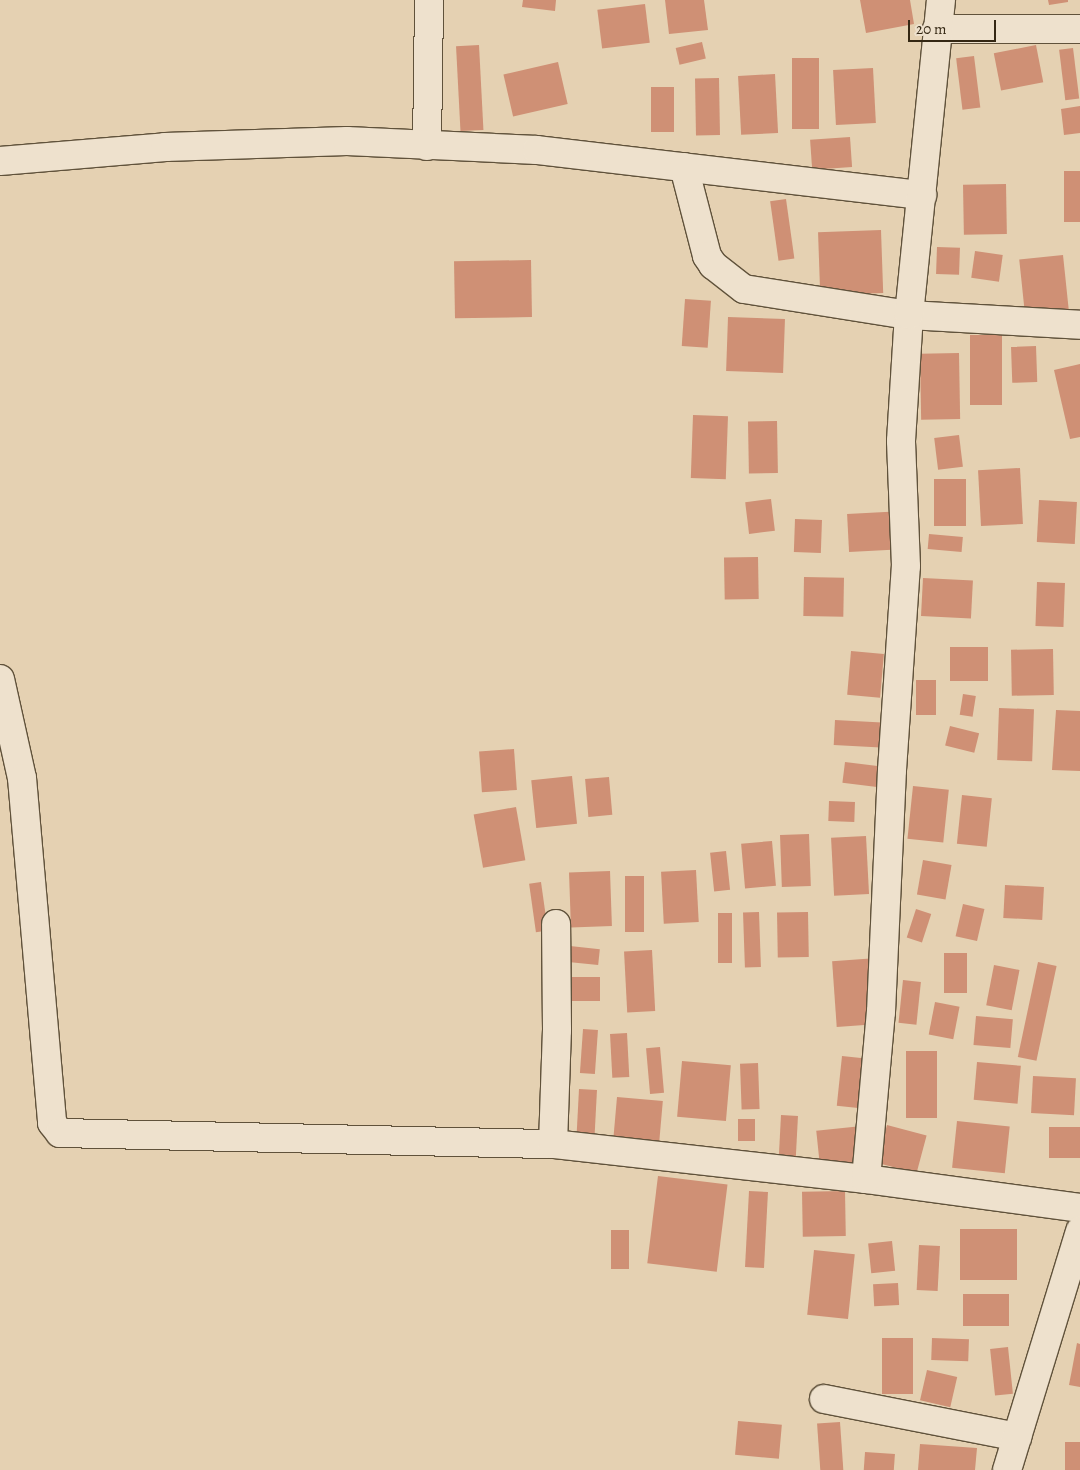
<!DOCTYPE html>
<style>
body{margin:0}
#map{position:relative;width:1080px;height:1470px;overflow:hidden;background:#e5d1b2;font-family:Alegreya,serif}
div>[style]{position:absolute}
[style*='--x']{left:calc(var(--x)*1px);top:calc(var(--y)*1px);width:calc(var(--w)*1px);rotate:calc(var(--a)*1deg)}
.building>*{inset:0;background:#cf9075;transform-origin:0 0}
.roads{filter:drop-shadow(1px 0 #60523b) drop-shadow(-1px 0 #60523b) drop-shadow(0 1px #60523b) drop-shadow(0 -1px #60523b)}
.minor>*{height:28px;margin:-14px;padding:0 14px;transform-origin:14px;border-radius:14px;background:#eee1cd}
span{translate:-50% -50%;white-space:nowrap;text-align:center;line-height:1.15;-webkit-text-stroke:4.5px #eee1cd;paint-order:stroke}
.scale{position:absolute;left:908px;top:20px;width:88px;height:22px;box-sizing:border-box;border:2px solid #342713;border-top:0;padding-left:6px;font-size:15px;line-height:18px;white-space:nowrap;color:#342713;-webkit-text-stroke:4px #eee1cd;paint-order:stroke}
</style>
<div id="map">
<div class="building">
<div style="clip-path:polygon(523px 0,556px 0,555px 11px,522px 7px)"></div>
<div style="clip-path:polygon(665px 0,704px 0,708px 30px,669px 34px)"></div>
<div style="clip-path:polygon(860px 0,910px 0,914px 24px,866px 33px)"></div>
<div style="clip-path:polygon(1048px 0,1068px 0,1068px 2px,1049px 5px)"></div>
<div style="left:645px;top:4px;width:39px;height:48px;rotate:83deg"></div>
<div style="left:702px;top:42px;width:17px;height:27px;rotate:77deg"></div>
<div style="left:479px;top:45px;width:85px;height:23px;rotate:87deg"></div>
<div style="left:1036px;top:45px;width:38px;height:43px;rotate:79deg"></div>
<div style="left:1073px;top:48px;width:51px;height:14px;rotate:83deg"></div>
<div style="left:974px;top:56px;width:52px;height:18px;rotate:83deg"></div>
<div style="left:792px;top:58px;width:27px;height:71px"></div>
<div style="left:558px;top:62px;width:43px;height:56px;rotate:77deg"></div>
<div style="left:873px;top:68px;width:55px;height:40px;rotate:87deg"></div>
<div style="left:775px;top:74px;width:59px;height:37px;rotate:87deg"></div>
<div style="left:719px;top:78px;width:57px;height:24px;rotate:89deg"></div>
<div style="left:651px;top:87px;width:23px;height:45px"></div>
<div style="clip-path:polygon(1080px 106px,1080px 133px,1064px 135px,1061px 109px)"></div>
<div style="left:850px;top:137px;width:30px;height:40px;rotate:86deg"></div>
<div style="left:1064px;top:171px;width:16px;height:51px"></div>
<div style="left:1006px;top:184px;width:50px;height:43px;rotate:89deg"></div>
<div style="left:786px;top:199px;width:60px;height:16px;rotate:82deg"></div>
<div style="left:881px;top:230px;width:63px;height:63px;rotate:88deg"></div>
<div style="left:937px;top:247px;width:23px;height:27px;rotate:2deg"></div>
<div style="left:975px;top:251px;width:28px;height:27px;rotate:8deg"></div>
<div style="left:1063px;top:255px;width:56px;height:44px;rotate:84deg"></div>
<div style="left:531px;top:260px;width:57px;height:77px;rotate:89deg"></div>
<div style="left:685px;top:299px;width:26px;height:47px;rotate:4deg"></div>
<div style="left:728px;top:317px;width:57px;height:54px;rotate:2deg"></div>
<div style="left:970px;top:335px;width:32px;height:70px"></div>
<div style="left:1036px;top:346px;width:36px;height:25px;rotate:88deg"></div>
<div style="left:959px;top:353px;width:66px;height:39px;rotate:89deg"></div>
<div style="clip-path:polygon(1080px 364px,1080px 437px,1070px 439px,1054px 370px)"></div>
<div style="left:693px;top:415px;width:35px;height:63px;rotate:2deg"></div>
<div style="left:777px;top:421px;width:52px;height:29px;rotate:89deg"></div>
<div style="left:959px;top:435px;width:32px;height:25px;rotate:83deg"></div>
<div style="left:1020px;top:468px;width:56px;height:42px;rotate:87deg"></div>
<div style="left:934px;top:479px;width:32px;height:47px"></div>
<div style="left:771px;top:499px;width:32px;height:26px;rotate:83deg"></div>
<div style="left:1039px;top:500px;width:38px;height:42px;rotate:3deg"></div>
<div style="left:904px;top:511px;width:38px;height:57px;rotate:87deg"></div>
<div style="left:795px;top:519px;width:27px;height:33px;rotate:2deg"></div>
<div style="left:929px;top:534px;width:34px;height:15px;rotate:5deg"></div>
<div style="left:758px;top:557px;width:42px;height:34px;rotate:89deg"></div>
<div style="left:804px;top:577px;width:40px;height:39px;rotate:1deg"></div>
<div style="left:923px;top:578px;width:50px;height:38px;rotate:3deg"></div>
<div style="left:1037px;top:582px;width:28px;height:44px;rotate:2deg"></div>
<div style="left:950px;top:647px;width:38px;height:34px"></div>
<div style="left:1053px;top:649px;width:46px;height:42px;rotate:89deg"></div>
<div style="left:851px;top:651px;width:33px;height:44px;rotate:5deg"></div>
<div style="left:916px;top:680px;width:20px;height:35px"></div>
<div style="left:963px;top:694px;width:13px;height:21px;rotate:9deg"></div>
<div style="left:999px;top:708px;width:35px;height:52px;rotate:2deg"></div>
<div style="clip-path:polygon(1056px 710px,1080px 711px,1080px 771px,1052px 770px)"></div>
<div style="left:835px;top:720px;width:61px;height:25px;rotate:3deg"></div>
<div style="left:950px;top:726px;width:30px;height:20px;rotate:14deg"></div>
<div style="left:514px;top:749px;width:41px;height:35px;rotate:86deg"></div>
<div style="left:845px;top:762px;width:47px;height:21px;rotate:7deg"></div>
<div style="left:572px;top:776px;width:48px;height:41px;rotate:84deg"></div>
<div style="left:609px;top:777px;width:38px;height:24px;rotate:85deg"></div>
<div style="left:913px;top:786px;width:36px;height:53px;rotate:6deg"></div>
<div style="left:962px;top:795px;width:30px;height:49px;rotate:6deg"></div>
<div style="left:829px;top:801px;width:26px;height:20px;rotate:2deg"></div>
<div style="left:516px;top:807px;width:54px;height:43px;rotate:80deg"></div>
<div style="left:809px;top:834px;width:52px;height:29px;rotate:88deg"></div>
<div style="left:866px;top:836px;width:58px;height:35px;rotate:87deg"></div>
<div style="left:772px;top:841px;width:45px;height:31px;rotate:85deg"></div>
<div style="left:726px;top:851px;width:39px;height:16px;rotate:84deg"></div>
<div style="left:923px;top:860px;width:29px;height:35px;rotate:10deg"></div>
<div style="left:696px;top:870px;width:52px;height:35px;rotate:87deg"></div>
<div style="left:610px;top:871px;width:55px;height:41px;rotate:88deg"></div>
<div style="left:625px;top:876px;width:19px;height:56px"></div>
<div style="left:541px;top:882px;width:49px;height:12px;rotate:82deg"></div>
<div style="left:1005px;top:885px;width:39px;height:33px;rotate:3deg"></div>
<div style="left:963px;top:904px;width:22px;height:33px;rotate:13deg"></div>
<div style="left:916px;top:909px;width:16px;height:30px;rotate:18deg"></div>
<div style="left:759px;top:912px;width:55px;height:16px;rotate:88deg"></div>
<div style="left:808px;top:912px;width:45px;height:31px;rotate:89deg"></div>
<div style="left:718px;top:913px;width:14px;height:50px"></div>
<div style="left:570px;top:946px;width:30px;height:16px;rotate:6deg"></div>
<div style="left:652px;top:950px;width:61px;height:28px;rotate:87deg"></div>
<div style="left:944px;top:953px;width:23px;height:40px"></div>
<div style="left:877px;top:958px;width:66px;height:45px;rotate:86deg"></div>
<div style="left:1038px;top:962px;width:19px;height:97px;rotate:12deg"></div>
<div style="left:994px;top:965px;width:26px;height:41px;rotate:11deg"></div>
<div style="left:572px;top:977px;width:28px;height:24px"></div>
<div style="left:903px;top:980px;width:18px;height:43px;rotate:6deg"></div>
<div style="left:935px;top:1002px;width:25px;height:33px;rotate:11deg"></div>
<div style="left:976px;top:1016px;width:37px;height:29px;rotate:5deg"></div>
<div style="left:583px;top:1029px;width:15px;height:44px;rotate:4deg"></div>
<div style="left:627px;top:1033px;width:44px;height:17px;rotate:87deg"></div>
<div style="left:660px;top:1047px;width:46px;height:14px;rotate:85deg"></div>
<div style="left:906px;top:1051px;width:31px;height:67px"></div>
<div style="left:842px;top:1056px;width:31px;height:50px;rotate:6deg"></div>
<div style="left:682px;top:1061px;width:49px;height:56px;rotate:5deg"></div>
<div style="left:977px;top:1062px;width:44px;height:38px;rotate:5deg"></div>
<div style="left:758px;top:1063px;width:46px;height:18px;rotate:88deg"></div>
<div style="left:1033px;top:1076px;width:43px;height:37px;rotate:3deg"></div>
<div style="left:579px;top:1089px;width:18px;height:48px;rotate:3deg"></div>
<div style="left:617px;top:1097px;width:46px;height:51px;rotate:5deg"></div>
<div style="left:781px;top:1115px;width:17px;height:48px;rotate:3deg"></div>
<div style="left:738px;top:1119px;width:17px;height:22px"></div>
<div style="left:957px;top:1121px;width:53px;height:47px;rotate:6deg"></div>
<div style="left:887px;top:1125px;width:41px;height:39px;rotate:15deg"></div>
<div style="left:862px;top:1126px;width:41px;height:46px;rotate:84deg"></div>
<div style="left:1049px;top:1127px;width:31px;height:31px"></div>
<div style="left:658px;top:1176px;width:70px;height:88px;rotate:7deg"></div>
<div style="left:749px;top:1191px;width:19px;height:76px;rotate:3deg"></div>
<div style="left:845px;top:1191px;width:45px;height:43px;rotate:89deg"></div>
<div style="left:960px;top:1229px;width:57px;height:51px"></div>
<div style="left:611px;top:1230px;width:18px;height:39px"></div>
<div style="left:892px;top:1241px;width:30px;height:24px;rotate:84deg"></div>
<div style="left:919px;top:1245px;width:21px;height:45px;rotate:3deg"></div>
<div style="left:814px;top:1250px;width:41px;height:65px;rotate:6deg"></div>
<div style="left:898px;top:1283px;width:22px;height:25px;rotate:87deg"></div>
<div style="left:963px;top:1294px;width:46px;height:32px"></div>
<div style="left:882px;top:1338px;width:31px;height:56px"></div>
<div style="left:932px;top:1338px;width:37px;height:22px;rotate:2deg"></div>
<div style="clip-path:polygon(1077px 1343px,1080px 1344px,1080px 1387px,1069px 1385px)"></div>
<div style="left:1008px;top:1347px;width:47px;height:18px;rotate:84deg"></div>
<div style="left:927px;top:1370px;width:31px;height:31px;rotate:13deg"></div>
<div style="left:738px;top:1421px;width:44px;height:34px;rotate:5deg"></div>
<div style="left:840px;top:1422px;width:48px;height:23px;rotate:86deg"></div>
<div style="left:1065px;top:1442px;width:15px;height:28px"></div>
<div style="clip-path:polygon(920px 1444px,977px 1448px,975px 1470px,918px 1470px)"></div>
<div style="left:865px;top:1452px;width:30px;height:18px;rotate:4deg"></div>
</div>
<div class="roads">
<div class="minor">
<div style="--x:937;--y:29;--w:143;--a:0"></div>
<div style="--x:427;--y:146;--w:146;--a:-89.2"></div>
<div style="--x:0;--y:161;--w:166;--a:-4.8"></div>
<div style="--x:165;--y:147;--w:182;--a:-1.9"></div>
<div style="--x:347;--y:141;--w:190;--a:2.7"></div>
<div style="--x:537;--y:150;--w:388;--a:6.7"></div>
<div style="--x:684;--y:167;--w:92;--a:75.5"></div>
<div style="--x:707;--y:256;--w:11;--a:56"></div>
<div style="--x:713;--y:265;--w:39;--a:38"></div>
<div style="--x:744;--y:289;--w:167;--a:9"></div>
<div style="--x:909;--y:315;--w:171;--a:3.3"></div>
<div style="--x:0;--y:679;--w:101;--a:77.5"></div>
<div style="--x:22;--y:778;--w:346;--a:85"></div>
<div style="--x:52;--y:1123;--w:13;--a:51"></div>
<div style="--x:60;--y:1133;--w:493;--a:1.3"></div>
<div style="--x:553;--y:1144;--w:315;--a:6.4"></div>
<div style="--x:866;--y:1179;--w:216;--a:7.7"></div>
<div style="--x:553;--y:1144;--w:114;--a:-88"></div>
<div style="--x:557;--y:1030;--w:106;--a:-90.5"></div>
<div style="--x:866;--y:1179;--w:168;--a:-84.9"></div>
<div style="--x:881;--y:1012;--w:242;--a:-87.4"></div>
<div style="--x:892;--y:770;--w:204;--a:-86.1"></div>
<div style="--x:906;--y:566;--w:125;--a:-92.3"></div>
<div style="--x:901;--y:441;--w:126;--a:-86.4"></div>
<div style="--x:909;--y:315;--w:317;--a:-84.2"></div>
<div style="--x:824;--y:1399;--w:197;--a:11.1"></div>
<div style="--x:1007;--y:1470;--w:250;--a:-73"></div>
</div>
</div>
<div class="scale">20 m</div>
</div>
